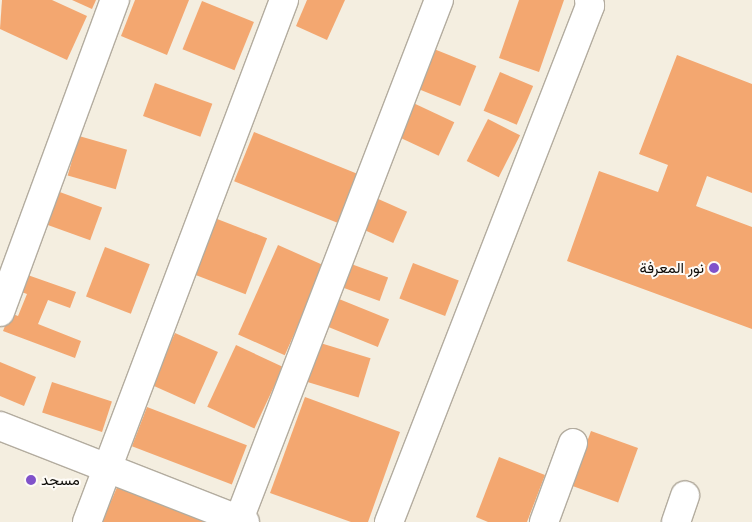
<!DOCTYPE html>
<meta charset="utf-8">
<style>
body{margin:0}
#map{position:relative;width:752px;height:522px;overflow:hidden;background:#f4eee0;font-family:Lora,Vazirmatn,serif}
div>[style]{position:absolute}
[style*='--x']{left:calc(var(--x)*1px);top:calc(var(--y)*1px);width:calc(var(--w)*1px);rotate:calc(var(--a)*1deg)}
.building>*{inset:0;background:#f3a770;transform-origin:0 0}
.roads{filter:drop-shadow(1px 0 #b3ac9f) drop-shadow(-1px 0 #b3ac9f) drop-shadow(0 1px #b3ac9f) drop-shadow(0 -1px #b3ac9f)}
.minor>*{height:28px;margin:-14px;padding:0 14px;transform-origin:14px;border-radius:14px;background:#fff}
.dots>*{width:14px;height:14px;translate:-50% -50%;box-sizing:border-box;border:2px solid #fefbf6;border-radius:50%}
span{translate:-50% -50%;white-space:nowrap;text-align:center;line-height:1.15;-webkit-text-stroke:4px #fefbf6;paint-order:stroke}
.poi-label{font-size:15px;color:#0e0c08}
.right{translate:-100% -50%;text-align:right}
.left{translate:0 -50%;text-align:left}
</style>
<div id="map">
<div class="building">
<div style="clip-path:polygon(2px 0,52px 0,87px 16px,67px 60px,0 29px)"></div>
<div style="clip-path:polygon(72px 0,96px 0,92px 9px)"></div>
<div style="clip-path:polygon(135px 0,189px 0,167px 55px,121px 36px)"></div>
<div style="clip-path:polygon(307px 0,345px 0,327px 40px,296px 26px)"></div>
<div style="clip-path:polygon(519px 0,564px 0,539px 72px,499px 58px)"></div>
<div style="left:202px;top:1px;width:56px;height:52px;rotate:22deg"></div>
<div style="left:429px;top:47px;width:51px;height:43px;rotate:22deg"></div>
<div style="clip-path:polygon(677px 55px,752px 84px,752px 193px,707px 176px,696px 206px,752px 227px,752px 329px,567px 261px,599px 171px,658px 192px,668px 165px,639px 154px)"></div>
<div style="left:500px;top:72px;width:36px;height:42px;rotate:23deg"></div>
<div style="left:155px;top:83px;width:61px;height:35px;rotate:20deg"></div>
<div style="left:409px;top:101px;width:50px;height:37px;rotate:25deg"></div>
<div style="left:488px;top:119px;width:36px;height:47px;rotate:27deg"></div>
<div style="left:254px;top:132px;width:112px;height:53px;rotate:22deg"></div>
<div style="left:79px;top:136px;width:50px;height:41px;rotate:16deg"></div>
<div style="left:57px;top:191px;width:48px;height:35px;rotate:20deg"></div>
<div style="left:376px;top:198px;width:34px;height:34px;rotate:24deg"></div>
<div style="left:212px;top:217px;width:59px;height:60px;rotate:21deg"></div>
<div style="left:278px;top:245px;width:51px;height:98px;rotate:24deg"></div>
<div style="left:105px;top:247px;width:48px;height:53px;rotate:21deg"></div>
<div style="left:343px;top:261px;width:48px;height:25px;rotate:20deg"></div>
<div style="left:413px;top:263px;width:49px;height:38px;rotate:21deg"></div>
<div style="clip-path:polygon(22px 273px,76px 292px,70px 308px,48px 300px,38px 324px,81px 341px,75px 358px,3px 331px,10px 313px,18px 316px,27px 294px,16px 290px)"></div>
<div style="left:339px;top:299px;width:54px;height:30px;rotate:22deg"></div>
<div style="left:175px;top:333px;width:47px;height:57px;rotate:24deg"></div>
<div style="left:317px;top:342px;width:56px;height:41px;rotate:17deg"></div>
<div style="left:236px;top:345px;width:52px;height:68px;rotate:25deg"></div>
<div style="clip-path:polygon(0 362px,36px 377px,24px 406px,0 396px)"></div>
<div style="left:52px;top:382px;width:63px;height:32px;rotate:18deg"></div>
<div style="clip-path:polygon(305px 397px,400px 432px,368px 522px,351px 522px,270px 493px)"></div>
<div style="left:147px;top:407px;width:107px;height:42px;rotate:21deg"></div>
<div style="left:591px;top:431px;width:50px;height:58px;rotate:20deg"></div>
<div style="clip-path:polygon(499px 457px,545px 475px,527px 522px,488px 522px,476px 517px)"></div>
<div style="clip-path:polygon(121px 478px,208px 522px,102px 522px)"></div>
</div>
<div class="roads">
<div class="minor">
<div style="--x:0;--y:312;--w:333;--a:-69.8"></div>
<div style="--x:0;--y:426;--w:263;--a:21.4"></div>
<div style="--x:87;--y:522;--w:558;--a:-69.32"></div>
<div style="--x:238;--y:522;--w:559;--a:-68.94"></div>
<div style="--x:389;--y:522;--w:554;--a:-68.72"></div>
<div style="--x:590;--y:6;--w:6;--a:-99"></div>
<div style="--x:544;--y:522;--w:84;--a:-69.8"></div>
<div style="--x:676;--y:522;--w:28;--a:-71"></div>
</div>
</div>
<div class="dots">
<div style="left:714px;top:268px;background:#8052ca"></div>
<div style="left:31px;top:480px;background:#8052ca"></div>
</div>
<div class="poi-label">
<span class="right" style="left:704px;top:268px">نور المعرفة</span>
<span class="left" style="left:41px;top:480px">مسجد</span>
</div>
</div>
